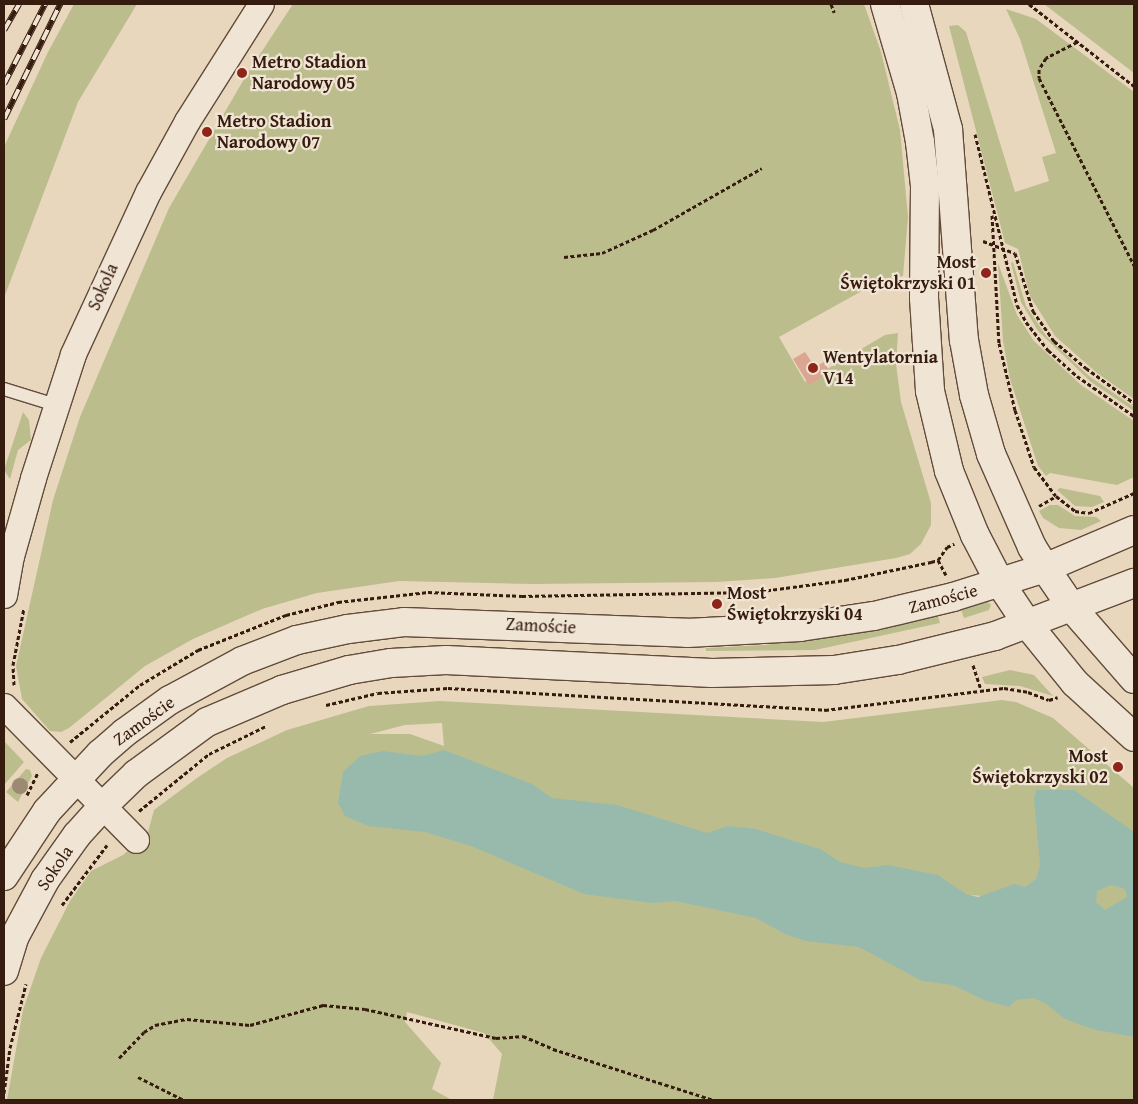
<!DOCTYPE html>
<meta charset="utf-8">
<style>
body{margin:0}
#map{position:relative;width:1138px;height:1104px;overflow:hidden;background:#e8d7bd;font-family:"Gentium Book Plus",serif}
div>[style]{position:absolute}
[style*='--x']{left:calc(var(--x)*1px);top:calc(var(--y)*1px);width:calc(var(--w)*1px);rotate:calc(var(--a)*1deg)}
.green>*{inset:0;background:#bbbd8d}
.water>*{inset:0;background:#98baac}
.building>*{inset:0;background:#daa591}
.path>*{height:3px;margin-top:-1.5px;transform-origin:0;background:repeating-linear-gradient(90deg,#361c0e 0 4px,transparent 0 6.5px)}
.roads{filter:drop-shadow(1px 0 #624b3a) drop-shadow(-1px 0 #624b3a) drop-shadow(0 1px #624b3a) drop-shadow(0 -1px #624b3a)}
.service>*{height:12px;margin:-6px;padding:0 6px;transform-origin:6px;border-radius:6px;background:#f0e5d4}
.minor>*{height:25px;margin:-12.5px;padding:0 12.5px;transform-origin:12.5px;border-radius:12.5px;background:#f0e5d4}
.tertiary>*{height:28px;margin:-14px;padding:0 14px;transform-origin:14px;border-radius:14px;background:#f0e5d4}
.secondary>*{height:28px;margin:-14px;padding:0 14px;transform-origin:14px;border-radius:14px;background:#f0e5d4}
.rail>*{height:5.5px;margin-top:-2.75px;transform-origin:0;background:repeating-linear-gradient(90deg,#f0e5d4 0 11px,#361c0e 0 22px);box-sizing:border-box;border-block:1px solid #361c0e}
.trees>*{width:16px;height:16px;margin:-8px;border-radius:50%;background:#9c8b72}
.dots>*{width:14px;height:14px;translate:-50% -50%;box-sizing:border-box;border:2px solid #f0e5d4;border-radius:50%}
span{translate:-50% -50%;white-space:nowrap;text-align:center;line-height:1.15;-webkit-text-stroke:4.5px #f0e5d4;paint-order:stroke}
.poi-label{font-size:18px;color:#361c0e;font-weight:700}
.left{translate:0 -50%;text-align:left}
.right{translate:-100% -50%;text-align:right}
.street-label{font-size:18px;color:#361c0e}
.frame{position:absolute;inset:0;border:5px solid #361c0e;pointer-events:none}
</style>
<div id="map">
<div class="green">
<div style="clip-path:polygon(74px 4px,137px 4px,78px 102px,4px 298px,4px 147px,48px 52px)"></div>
<div style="clip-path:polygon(293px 4px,864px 4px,881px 52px,900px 130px,908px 217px,903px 276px,880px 281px,779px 337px,805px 382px,885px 335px,898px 333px,896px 364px,901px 402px,931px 503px,931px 525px,921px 544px,910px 554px,896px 558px,775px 578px,716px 582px,534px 584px,399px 581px,317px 593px,262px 609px,193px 639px,145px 666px,69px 728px,61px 732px,50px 731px,22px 699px,16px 666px,53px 500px,80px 417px,169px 208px,247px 74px)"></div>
<div style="clip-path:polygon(1044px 4px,1134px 4px,1134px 73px)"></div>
<div style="clip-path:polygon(1006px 9px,1036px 19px,1134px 92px,1134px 399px,1097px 373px,1055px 336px,1030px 296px,1018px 249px,1005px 243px,949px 26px,958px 25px,966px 32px,1015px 192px,1049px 181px,1042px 157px,1056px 153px,1020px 39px)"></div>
<div style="clip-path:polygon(1013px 262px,1026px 306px,1047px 337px,1089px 376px,1134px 407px,1134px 411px,1091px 382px,1038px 331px,1021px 302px,1011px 263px)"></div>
<div style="clip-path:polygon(998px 263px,1017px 315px,1034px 341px,1081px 385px,1134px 421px,1134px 477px,1117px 485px,1050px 473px,1046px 476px,1038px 466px,1010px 379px,1003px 341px)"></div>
<div style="clip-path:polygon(23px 412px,29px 420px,31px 440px,18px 450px,10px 479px,4px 470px)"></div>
<div style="clip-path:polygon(1060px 488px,1100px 496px,1104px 502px,1092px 507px,1075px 506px,1057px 490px)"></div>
<div style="clip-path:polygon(1050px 505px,1058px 505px,1075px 516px,1096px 517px,1101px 521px,1081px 530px,1059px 528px,1043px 518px,1039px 511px)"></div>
<div style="clip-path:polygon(986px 600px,991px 605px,989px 610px,964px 618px,960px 607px)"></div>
<div style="clip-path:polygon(937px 613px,940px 623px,815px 650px,706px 651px,706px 648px,765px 645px,843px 634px)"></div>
<div style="clip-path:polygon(1010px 670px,1034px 675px,1053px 696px,1020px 686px,985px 684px,982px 677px)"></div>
<div style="clip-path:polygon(evenodd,1002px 700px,1016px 702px,1053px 718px,1134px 788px,1134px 1100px,493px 1100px,502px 1054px,484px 1033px,407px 1012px,405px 1022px,441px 1063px,432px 1089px,452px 1100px,7px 1100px,23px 1010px,41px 958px,70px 901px,91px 871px,123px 855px,148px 832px,154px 810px,197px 778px,227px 758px,287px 730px,369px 706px,440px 701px,823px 722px,1002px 700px,442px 723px,444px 746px,410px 734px,370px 734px,405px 725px,442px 723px,1002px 700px,956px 894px,996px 897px,915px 955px,956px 894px)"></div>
<div style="clip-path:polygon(4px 741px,24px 762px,4px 785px)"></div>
<div style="clip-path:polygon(26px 769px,30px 770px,32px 776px,18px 802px,6px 792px)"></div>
</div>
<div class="water">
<div style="clip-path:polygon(evenodd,444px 750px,532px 784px,552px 798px,617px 805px,707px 833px,728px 826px,756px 829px,820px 849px,840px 862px,864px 868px,888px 865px,938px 875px,966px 894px,978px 897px,1014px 884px,1025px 887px,1036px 879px,1040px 865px,1034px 799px,1036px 790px,1074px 790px,1134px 832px,1134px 1037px,1092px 1029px,1065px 1019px,1045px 1003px,1033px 998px,1016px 1000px,1009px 1007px,984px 1000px,953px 985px,922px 981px,859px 947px,806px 941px,785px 934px,756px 918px,675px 901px,653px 903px,584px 894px,471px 846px,425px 832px,368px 826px,345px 816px,338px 803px,343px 772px,360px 756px,383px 751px,422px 756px,444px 750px,1111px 885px,1125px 889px,1127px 897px,1105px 910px,1096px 902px,1097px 891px,1111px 885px)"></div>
</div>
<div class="building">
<div style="clip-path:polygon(805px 352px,815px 367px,824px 362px,830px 372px,809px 385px,793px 359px)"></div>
</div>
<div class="path">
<div style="--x:831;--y:4;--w:9;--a:69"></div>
<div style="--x:1029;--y:4;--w:133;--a:38"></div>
<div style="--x:1077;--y:42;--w:35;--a:153"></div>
<div style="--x:1046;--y:58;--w:13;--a:122"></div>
<div style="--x:1039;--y:69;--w:9;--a:90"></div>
<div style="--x:1039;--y:78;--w:210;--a:63.1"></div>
<div style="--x:975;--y:134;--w:176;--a:76.2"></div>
<div style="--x:1017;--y:305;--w:19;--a:62"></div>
<div style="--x:1026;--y:322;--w:36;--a:52"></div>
<div style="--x:1048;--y:350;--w:39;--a:42"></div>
<div style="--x:1077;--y:376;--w:70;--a:35.1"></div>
<div style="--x:992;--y:215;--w:128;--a:86.9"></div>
<div style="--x:999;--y:343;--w:69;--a:76.6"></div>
<div style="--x:1015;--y:410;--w:60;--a:71.6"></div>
<div style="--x:1034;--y:467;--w:36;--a:53"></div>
<div style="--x:1056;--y:496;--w:24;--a:38"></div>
<div style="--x:1075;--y:511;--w:14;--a:8"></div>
<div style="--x:1089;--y:513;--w:49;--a:-24"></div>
<div style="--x:983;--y:241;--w:34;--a:21"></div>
<div style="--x:1015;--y:253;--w:61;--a:72.8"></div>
<div style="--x:1033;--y:311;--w:37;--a:55"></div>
<div style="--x:1054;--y:341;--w:42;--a:40.2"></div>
<div style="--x:1086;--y:368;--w:59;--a:36.1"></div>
<div style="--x:564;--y:257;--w:38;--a:-6"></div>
<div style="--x:602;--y:253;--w:56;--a:-24.3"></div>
<div style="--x:653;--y:230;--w:125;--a:-29.6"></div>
<div style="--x:1039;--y:506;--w:20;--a:-30"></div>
<div style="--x:938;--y:560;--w:17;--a:62"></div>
<div style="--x:973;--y:665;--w:25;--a:72"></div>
<div style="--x:14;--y:685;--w:20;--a:-93"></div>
<div style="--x:13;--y:665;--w:58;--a:-79.1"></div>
<div style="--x:326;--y:705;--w:53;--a:-13"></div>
<div style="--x:378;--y:693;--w:70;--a:-4.1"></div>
<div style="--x:448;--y:688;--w:378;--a:3.3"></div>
<div style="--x:825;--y:710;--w:180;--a:-7"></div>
<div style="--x:1004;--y:688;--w:24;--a:9"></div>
<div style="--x:1028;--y:692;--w:22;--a:21"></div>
<div style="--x:1049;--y:700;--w:9;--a:-18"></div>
<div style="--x:70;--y:742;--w:90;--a:-39.2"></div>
<div style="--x:140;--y:685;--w:68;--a:-31.1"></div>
<div style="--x:198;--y:650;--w:95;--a:-21.7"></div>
<div style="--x:286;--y:615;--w:54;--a:-14"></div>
<div style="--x:338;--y:602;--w:91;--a:-6.3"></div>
<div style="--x:428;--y:592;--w:94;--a:2.4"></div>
<div style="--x:522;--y:596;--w:232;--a:-1"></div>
<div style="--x:754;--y:592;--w:92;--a:-7.5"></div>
<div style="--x:845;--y:580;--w:88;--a:-11.8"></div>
<div style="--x:931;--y:562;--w:7;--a:-16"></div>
<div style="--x:938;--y:560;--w:16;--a:-55"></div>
<div style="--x:947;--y:547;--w:8;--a:-23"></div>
<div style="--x:27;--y:795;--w:25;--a:-64"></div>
<div style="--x:139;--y:811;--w:90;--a:-39.2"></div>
<div style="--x:209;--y:754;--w:64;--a:-26.2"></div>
<div style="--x:62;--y:905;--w:75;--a:-53.1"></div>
<div style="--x:119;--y:1058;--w:36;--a:-46"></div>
<div style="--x:144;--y:1032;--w:13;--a:-32"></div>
<div style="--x:155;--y:1025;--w:33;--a:-11"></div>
<div style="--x:187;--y:1019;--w:63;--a:5.4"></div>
<div style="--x:250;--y:1025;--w:76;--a:-15.3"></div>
<div style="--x:323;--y:1005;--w:42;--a:5.4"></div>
<div style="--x:365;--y:1009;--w:134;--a:12.5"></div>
<div style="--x:496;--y:1038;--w:27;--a:-4"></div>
<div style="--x:523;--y:1036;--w:33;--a:23"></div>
<div style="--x:553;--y:1049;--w:169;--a:17.6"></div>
<div style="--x:138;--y:1077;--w:51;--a:26.6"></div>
<div style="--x:4;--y:1093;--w:45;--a:-82.4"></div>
<div style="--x:10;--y:1048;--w:66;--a:-76"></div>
</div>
<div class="roads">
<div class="service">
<div style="--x:4;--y:389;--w:54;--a:17.1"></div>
</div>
<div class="minor">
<div style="--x:4;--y:595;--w:40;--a:-80"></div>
<div style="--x:11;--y:556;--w:81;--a:-74.2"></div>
<div style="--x:33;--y:478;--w:130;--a:-72.1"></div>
<div style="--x:73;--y:354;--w:179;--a:-65.2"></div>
<div style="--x:148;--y:192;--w:81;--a:-61.2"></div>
<div style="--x:187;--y:121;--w:138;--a:-57.7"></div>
<div style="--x:4;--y:706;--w:188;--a:45.4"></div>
</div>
<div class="tertiary">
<div style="--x:4;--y:876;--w:78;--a:-56.5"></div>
<div style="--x:47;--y:811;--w:78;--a:-47.1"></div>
<div style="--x:100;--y:754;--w:32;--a:-41"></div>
<div style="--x:124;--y:733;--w:57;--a:-35.7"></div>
<div style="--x:170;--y:700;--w:82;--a:-28.4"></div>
<div style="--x:242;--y:661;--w:59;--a:-20.9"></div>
<div style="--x:297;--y:640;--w:52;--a:-12.2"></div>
<div style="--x:348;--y:629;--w:56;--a:-7.1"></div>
<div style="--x:404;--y:622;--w:283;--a:2.2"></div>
<div style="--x:687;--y:633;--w:113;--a:-3"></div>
<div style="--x:800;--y:627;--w:75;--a:-8.5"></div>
<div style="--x:874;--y:616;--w:81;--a:-13.5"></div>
<div style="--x:953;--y:597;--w:96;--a:-17.5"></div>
<div style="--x:1045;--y:568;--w:97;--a:-23.1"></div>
<div style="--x:4;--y:971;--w:37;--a:-73"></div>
<div style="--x:15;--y:936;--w:64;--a:-61.8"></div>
<div style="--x:45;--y:880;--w:55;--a:-54.6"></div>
<div style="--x:77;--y:835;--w:39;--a:-48"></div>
<div style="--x:103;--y:806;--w:46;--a:-44.1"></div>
<div style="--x:136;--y:774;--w:88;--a:-36.2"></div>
<div style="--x:207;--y:722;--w:82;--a:-23.1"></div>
<div style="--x:282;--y:690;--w:70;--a:-16.6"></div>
<div style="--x:349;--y:670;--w:43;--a:-9.5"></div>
<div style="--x:391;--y:663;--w:55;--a:-3.1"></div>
<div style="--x:446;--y:660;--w:266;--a:2.8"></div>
<div style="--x:712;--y:673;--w:122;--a:-1.4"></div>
<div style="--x:834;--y:670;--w:65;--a:-8.9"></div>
<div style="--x:898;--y:660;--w:100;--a:-13.9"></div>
<div style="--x:995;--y:636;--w:149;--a:-20.9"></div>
</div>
<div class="secondary">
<div style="--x:885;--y:4;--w:93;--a:73.7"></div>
<div style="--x:911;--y:93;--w:50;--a:79.6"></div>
<div style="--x:920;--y:142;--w:44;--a:83.5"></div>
<div style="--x:925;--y:186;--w:112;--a:90.5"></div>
<div style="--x:924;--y:298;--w:93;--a:86.3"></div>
<div style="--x:930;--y:391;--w:82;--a:76.6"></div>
<div style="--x:949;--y:471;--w:69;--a:67.9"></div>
<div style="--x:975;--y:535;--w:54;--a:62.5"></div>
<div style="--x:1000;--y:583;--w:50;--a:56.3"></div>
<div style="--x:1028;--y:625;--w:75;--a:51"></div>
<div style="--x:1075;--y:683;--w:80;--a:42.5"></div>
<div style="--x:914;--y:4;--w:130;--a:74.8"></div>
<div style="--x:948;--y:129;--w:212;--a:85.7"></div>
<div style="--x:964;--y:340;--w:56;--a:79.7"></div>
<div style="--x:974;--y:395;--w:61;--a:73.9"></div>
<div style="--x:991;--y:454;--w:102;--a:66.2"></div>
<div style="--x:1032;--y:547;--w:25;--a:58"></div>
<div style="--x:1045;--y:568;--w:50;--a:55.7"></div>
<div style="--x:1073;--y:609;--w:93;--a:48.9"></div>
</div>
</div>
<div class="rail">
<div style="--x:4;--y:30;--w:30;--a:-60"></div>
<div style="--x:4;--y:84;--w:90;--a:-62.9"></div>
<div style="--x:4;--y:119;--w:128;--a:-64"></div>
</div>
<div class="trees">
<div style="left:20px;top:786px"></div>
</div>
<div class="dots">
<div style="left:242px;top:73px;background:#8f2418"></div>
<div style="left:207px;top:132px;background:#8f2418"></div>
<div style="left:986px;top:273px;background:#8f2418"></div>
<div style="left:813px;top:368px;background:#8f2418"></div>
<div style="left:717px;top:604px;background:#8f2418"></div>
<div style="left:1118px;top:767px;background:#8f2418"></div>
</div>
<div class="poi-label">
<span class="left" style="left:252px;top:73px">Metro Stadion<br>Narodowy 05</span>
<span class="left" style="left:217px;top:132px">Metro Stadion<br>Narodowy 07</span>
<span class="right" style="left:976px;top:273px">Most<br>Świętokrzyski 01</span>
<span class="left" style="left:823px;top:368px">Wentylatornia<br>V14</span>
<span class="left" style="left:727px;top:604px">Most<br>Świętokrzyski 04</span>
<span class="right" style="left:1108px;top:767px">Most<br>Świętokrzyski 02</span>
</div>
<div class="street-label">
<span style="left:103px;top:287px;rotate:-66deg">Sokola</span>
<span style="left:943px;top:599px;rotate:-15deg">Zamoście</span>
<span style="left:541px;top:626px;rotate:3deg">Zamoście</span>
<span style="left:144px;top:721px;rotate:-36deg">Zamoście</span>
<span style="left:55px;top:868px;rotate:-56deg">Sokola</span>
</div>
<div class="frame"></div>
</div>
